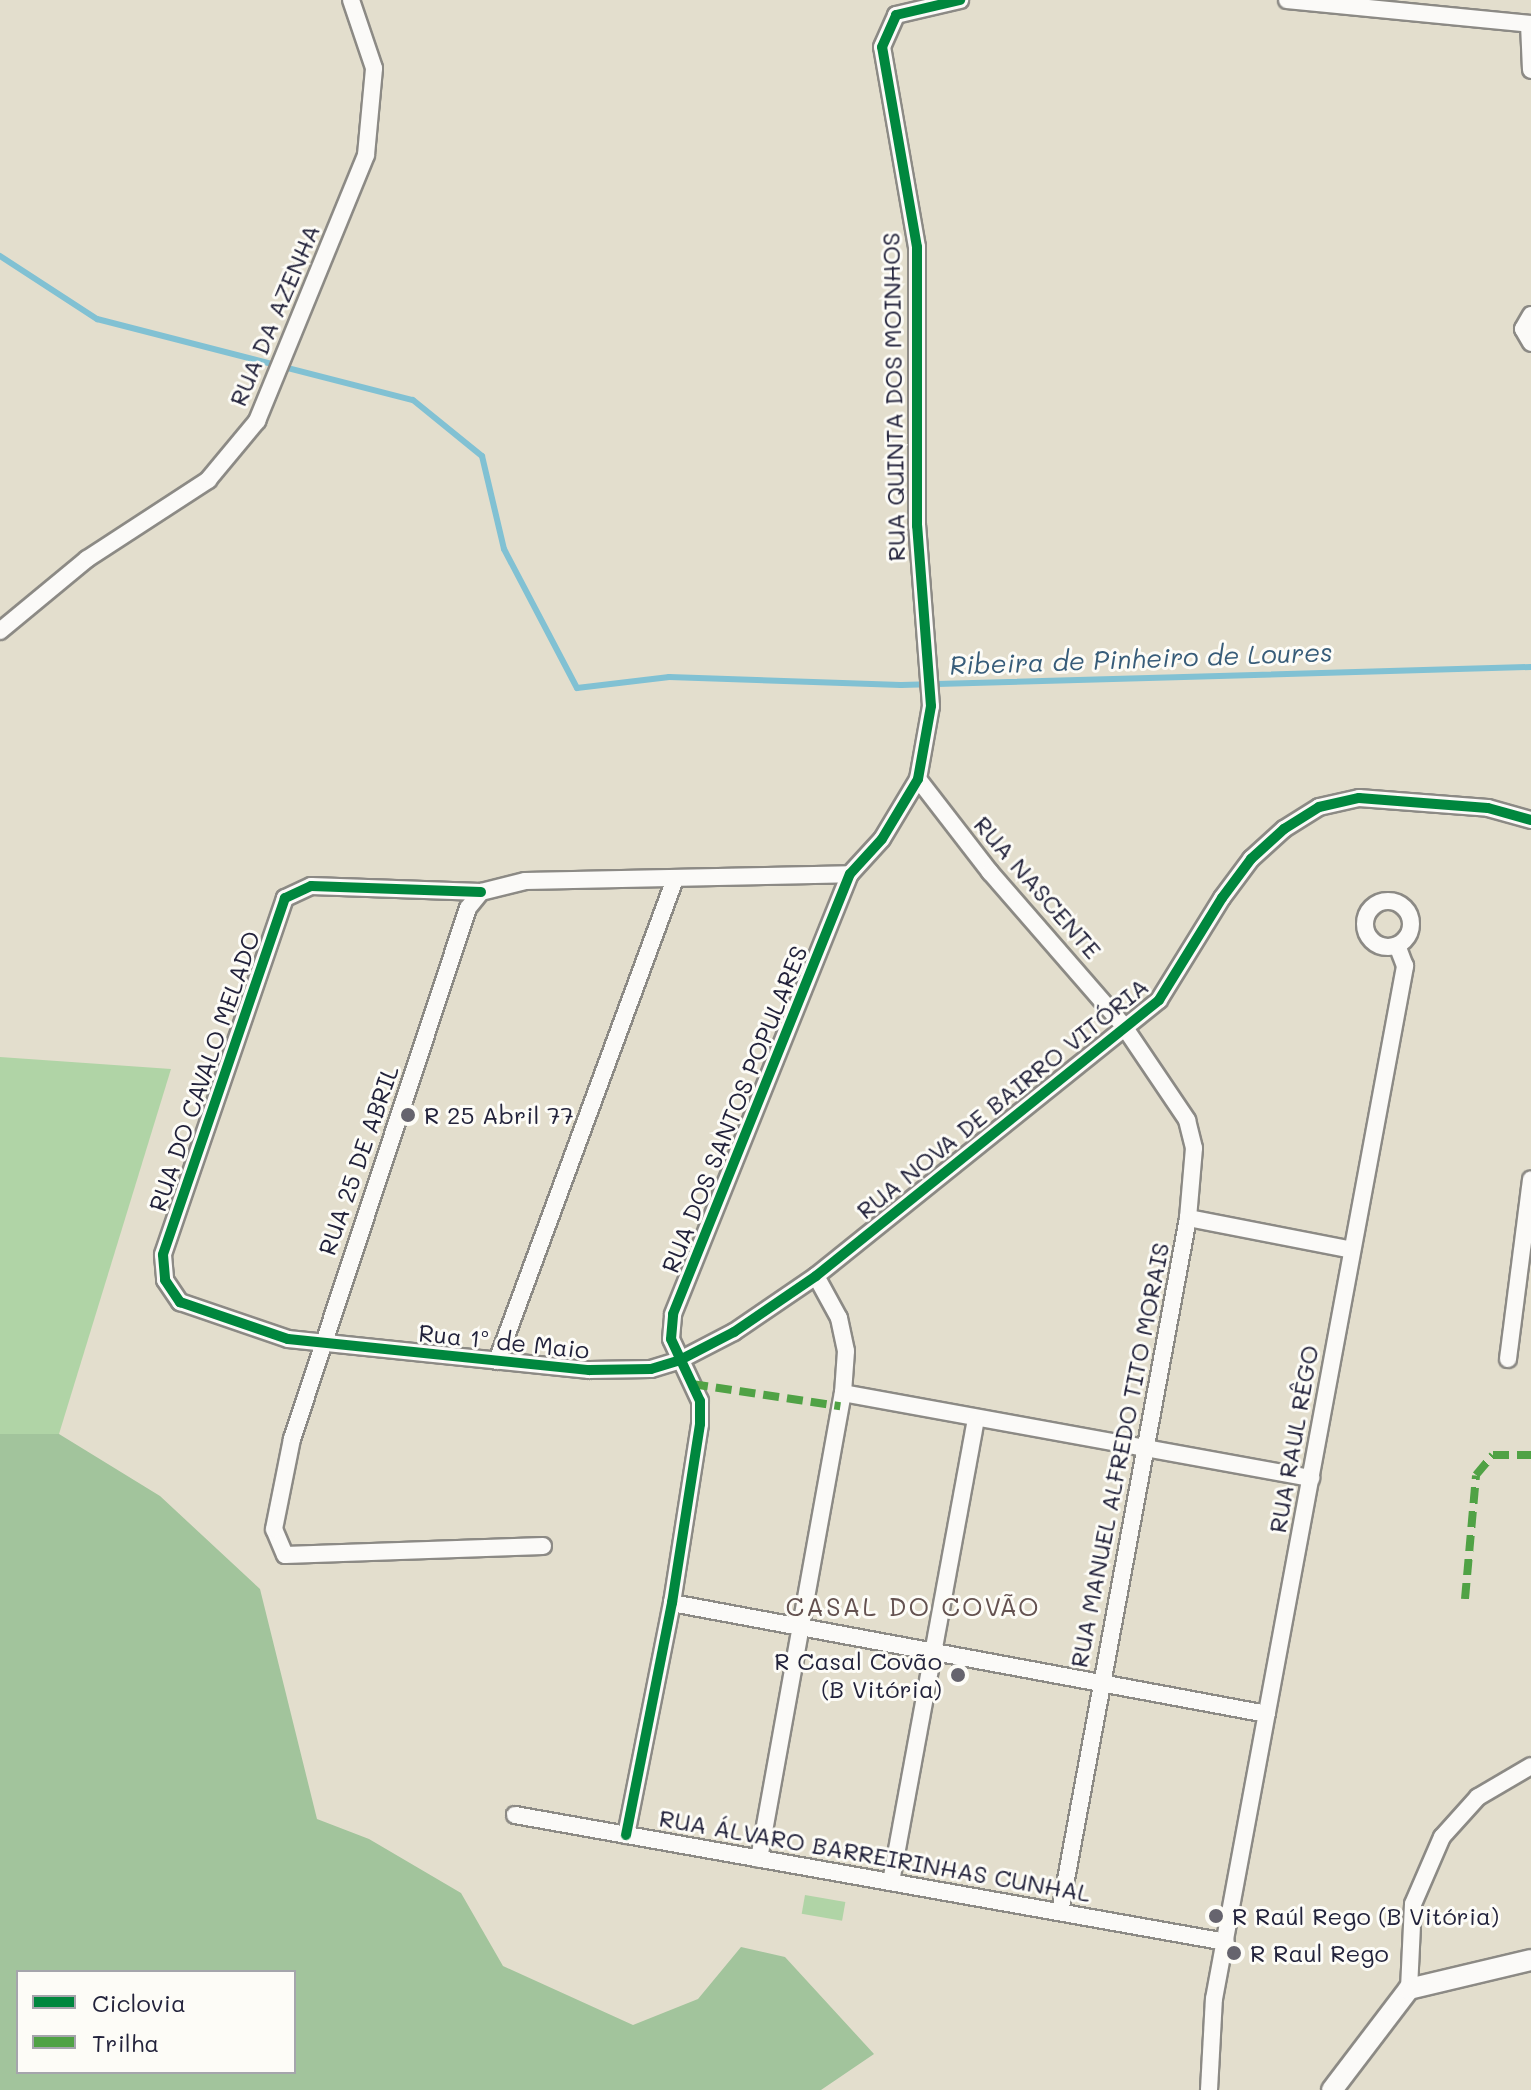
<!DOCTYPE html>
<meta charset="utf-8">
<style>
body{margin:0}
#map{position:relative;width:1531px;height:2090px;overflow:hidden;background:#e3decd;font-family:Mali,sans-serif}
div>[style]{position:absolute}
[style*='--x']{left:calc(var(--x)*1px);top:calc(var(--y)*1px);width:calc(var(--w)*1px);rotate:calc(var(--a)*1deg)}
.green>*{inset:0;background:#b0d4a6;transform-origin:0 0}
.forest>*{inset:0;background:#a2c49c}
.stream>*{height:6px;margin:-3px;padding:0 3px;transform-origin:3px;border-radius:3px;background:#81c1d3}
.roads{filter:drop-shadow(2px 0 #8c8a85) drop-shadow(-2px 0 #8c8a85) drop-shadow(0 2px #8c8a85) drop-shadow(0 -2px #8c8a85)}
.minor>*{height:16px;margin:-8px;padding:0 8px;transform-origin:8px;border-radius:8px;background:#fbfaf8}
.minor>.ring{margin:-8px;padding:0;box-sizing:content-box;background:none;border:16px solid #fbfaf8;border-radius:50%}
.tertiary>*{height:20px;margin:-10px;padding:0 10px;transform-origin:10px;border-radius:10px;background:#fbfaf8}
.quiet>*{height:8px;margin-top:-4px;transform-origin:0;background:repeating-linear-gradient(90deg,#50a245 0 16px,transparent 0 24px)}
.cycleway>*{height:10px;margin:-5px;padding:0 5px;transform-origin:5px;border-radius:5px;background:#00873e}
.dots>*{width:22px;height:22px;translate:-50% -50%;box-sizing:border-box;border:4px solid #fdfcf7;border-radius:50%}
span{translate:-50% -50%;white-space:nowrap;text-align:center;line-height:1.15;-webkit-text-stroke:6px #fdfcf7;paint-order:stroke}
.street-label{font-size:24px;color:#22223b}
.poi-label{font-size:24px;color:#22223b}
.left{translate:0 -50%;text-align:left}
.right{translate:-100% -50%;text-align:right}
.water-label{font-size:26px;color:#375c79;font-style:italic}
.neighbourhood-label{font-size:26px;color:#645250;letter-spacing:2px}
.legend{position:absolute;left:16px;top:1970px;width:280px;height:104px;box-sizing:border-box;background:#fdfcf7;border:2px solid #a5a5ac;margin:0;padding:10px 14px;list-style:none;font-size:24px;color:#22223b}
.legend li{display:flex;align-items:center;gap:16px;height:40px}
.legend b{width:40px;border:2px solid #a5a5ac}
</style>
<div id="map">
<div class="green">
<div style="clip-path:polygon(0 1057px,171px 1069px,59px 1434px,0 1434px)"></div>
<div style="left:805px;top:1895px;width:41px;height:19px;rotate:10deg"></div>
</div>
<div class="forest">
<div style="clip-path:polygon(evenodd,0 1434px,59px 1434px,160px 1496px,260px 1589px,317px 1819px,369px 1839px,461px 1893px,503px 1966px,633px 2025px,698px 1999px,741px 1947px,785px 1957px,874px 2054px,821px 2090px,0 2090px,0 1434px,294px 1972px,294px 2072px,18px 2072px,18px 1972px,294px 1972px)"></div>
</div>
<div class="stream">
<div style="--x:0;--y:256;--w:116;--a:33"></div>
<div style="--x:97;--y:319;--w:326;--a:14.4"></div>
<div style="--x:413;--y:400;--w:89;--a:39.1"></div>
<div style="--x:482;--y:456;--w:96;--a:76.7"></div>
<div style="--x:504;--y:549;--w:157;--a:62.3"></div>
<div style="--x:577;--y:688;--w:93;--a:-6.8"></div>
<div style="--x:669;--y:677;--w:232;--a:2"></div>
<div style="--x:901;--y:685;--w:630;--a:-1.64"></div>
</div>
<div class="roads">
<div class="minor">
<div style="--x:1287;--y:0;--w:245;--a:5.6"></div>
<div style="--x:1529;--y:24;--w:46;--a:87.5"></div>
<div style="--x:1531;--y:315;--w:16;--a:120"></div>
<div style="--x:1523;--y:329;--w:16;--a:60"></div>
<div style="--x:0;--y:631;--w:113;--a:-39.6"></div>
<div style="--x:87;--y:559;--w:145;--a:-33.1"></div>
<div style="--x:208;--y:480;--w:77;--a:-50.3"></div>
<div style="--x:257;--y:421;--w:287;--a:-67.7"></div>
<div style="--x:366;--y:155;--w:87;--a:-84.7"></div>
<div style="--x:374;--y:68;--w:72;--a:-108.7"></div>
<div style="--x:918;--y:779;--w:118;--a:52.3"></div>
<div style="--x:990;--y:872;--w:203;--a:49"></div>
<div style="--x:1123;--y:1025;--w:115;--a:56"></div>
<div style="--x:1187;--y:1120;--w:29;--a:76"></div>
<div style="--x:1194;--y:1148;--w:70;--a:94.9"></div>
<div style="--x:1188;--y:1218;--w:706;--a:100.45"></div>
<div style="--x:481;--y:892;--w:170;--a:-178"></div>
<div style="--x:311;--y:886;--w:29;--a:155"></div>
<div style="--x:285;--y:898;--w:377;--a:108.9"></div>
<div style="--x:163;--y:1255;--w:25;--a:85"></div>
<div style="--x:165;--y:1280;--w:27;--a:56"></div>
<div style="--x:180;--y:1302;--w:114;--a:18.9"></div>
<div style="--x:288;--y:1339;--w:303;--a:5.9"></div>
<div style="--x:589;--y:1370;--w:62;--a:-0.9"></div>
<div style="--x:651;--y:1369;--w:30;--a:-17"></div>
<div style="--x:680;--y:1360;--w:61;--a:-27.4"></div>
<div style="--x:734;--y:1332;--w:99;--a:-34.3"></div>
<div style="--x:816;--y:1276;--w:440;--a:-38.8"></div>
<div style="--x:1159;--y:1000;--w:120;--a:-58.3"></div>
<div style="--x:1222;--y:898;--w:49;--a:-53.4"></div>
<div style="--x:1251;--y:859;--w:45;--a:-42.3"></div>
<div style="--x:1284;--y:829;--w:41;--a:-32.2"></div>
<div style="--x:1319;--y:807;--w:41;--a:-12.7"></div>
<div style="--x:1359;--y:798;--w:129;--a:4.4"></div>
<div style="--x:1488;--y:808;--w:45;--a:15.6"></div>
<div class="ring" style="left:1365px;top:901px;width:30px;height:30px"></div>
<div style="--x:1188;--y:1218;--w:167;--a:11"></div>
<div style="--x:1508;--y:1359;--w:181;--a:-82.7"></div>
<div style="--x:497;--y:1361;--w:514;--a:-69.73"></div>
<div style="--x:843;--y:1393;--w:476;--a:10.3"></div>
<div style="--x:543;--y:1546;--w:258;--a:178"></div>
<div style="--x:285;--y:1555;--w:28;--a:-113"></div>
<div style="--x:274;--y:1529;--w:92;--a:-78.7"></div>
<div style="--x:292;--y:1439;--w:559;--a:-71.66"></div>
<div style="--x:468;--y:908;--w:21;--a:-51"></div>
<div style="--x:481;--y:892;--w:45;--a:-14"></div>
<div style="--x:525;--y:881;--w:325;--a:-1.2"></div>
<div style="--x:672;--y:1603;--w:605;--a:10.57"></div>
<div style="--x:515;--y:1815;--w:722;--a:10.13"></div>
<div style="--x:626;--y:1835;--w:237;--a:-78.8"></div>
<div style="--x:672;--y:1603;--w:181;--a:-81.1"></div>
<div style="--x:700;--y:1424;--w:23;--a:-90"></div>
<div style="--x:700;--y:1401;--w:68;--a:-115.1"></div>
<div style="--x:671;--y:1339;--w:25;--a:-85"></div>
<div style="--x:673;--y:1314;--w:474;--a:-68.1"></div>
<div style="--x:850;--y:874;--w:47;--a:-47.6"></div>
<div style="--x:882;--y:839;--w:70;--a:-59"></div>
<div style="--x:918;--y:779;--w:74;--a:-79.9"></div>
<div style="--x:931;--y:706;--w:181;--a:-94.4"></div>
<div style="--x:917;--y:526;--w:279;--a:-90"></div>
<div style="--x:917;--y:247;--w:203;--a:-99.9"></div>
<div style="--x:882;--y:47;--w:35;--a:-66"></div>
<div style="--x:896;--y:15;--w:66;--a:-13.2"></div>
<div style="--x:759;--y:1859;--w:474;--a:-79.8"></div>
<div style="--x:843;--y:1393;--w:42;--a:-85.9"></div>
<div style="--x:846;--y:1351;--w:34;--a:-102"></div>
<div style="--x:839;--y:1318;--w:48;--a:-118.7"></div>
<div style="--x:891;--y:1882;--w:470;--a:-79.6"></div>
<div style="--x:1409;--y:1989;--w:85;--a:-87.3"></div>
<div style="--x:1413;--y:1904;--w:73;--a:-66.6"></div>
<div style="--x:1442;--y:1837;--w:54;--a:-48"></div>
<div style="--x:1478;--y:1797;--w:61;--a:-30.3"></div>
<div style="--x:1209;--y:2090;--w:91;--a:-86.9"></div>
<div style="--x:1214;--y:1999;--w:1051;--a:-79.52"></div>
<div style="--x:1405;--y:966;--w:22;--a:-111"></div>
</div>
<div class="tertiary">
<div style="--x:1332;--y:2090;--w:127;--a:-52.7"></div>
<div style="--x:1409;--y:1989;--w:125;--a:-13.4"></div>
</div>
</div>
<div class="quiet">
<div style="--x:692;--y:1384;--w:150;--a:8.5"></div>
<div style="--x:1465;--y:1599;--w:124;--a:-84.9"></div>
<div style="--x:1476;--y:1475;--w:26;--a:-50"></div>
<div style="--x:1493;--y:1455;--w:38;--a:0"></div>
</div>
<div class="cycleway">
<div style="--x:481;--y:892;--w:170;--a:-178"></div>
<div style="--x:311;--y:886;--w:29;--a:155"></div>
<div style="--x:285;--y:898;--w:377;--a:108.9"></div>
<div style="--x:163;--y:1255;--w:25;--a:85"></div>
<div style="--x:165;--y:1280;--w:27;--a:56"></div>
<div style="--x:180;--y:1302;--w:114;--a:18.9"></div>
<div style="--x:288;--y:1339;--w:303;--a:5.9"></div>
<div style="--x:589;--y:1370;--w:62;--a:-0.9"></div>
<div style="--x:651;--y:1369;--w:30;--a:-17"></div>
<div style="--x:680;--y:1360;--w:61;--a:-27.4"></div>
<div style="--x:734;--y:1332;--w:99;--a:-34.3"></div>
<div style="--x:816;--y:1276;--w:440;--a:-38.8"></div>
<div style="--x:1159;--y:1000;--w:120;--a:-58.3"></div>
<div style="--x:1222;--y:898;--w:49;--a:-53.4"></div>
<div style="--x:1251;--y:859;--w:45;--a:-42.3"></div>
<div style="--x:1284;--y:829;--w:41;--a:-32.2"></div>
<div style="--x:1319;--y:807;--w:41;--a:-12.7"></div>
<div style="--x:1359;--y:798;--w:129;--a:4.4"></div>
<div style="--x:1488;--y:808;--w:45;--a:15.6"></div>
<div style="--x:626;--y:1835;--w:237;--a:-78.8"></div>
<div style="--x:672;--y:1603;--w:181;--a:-81.1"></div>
<div style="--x:700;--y:1424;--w:23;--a:-90"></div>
<div style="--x:700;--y:1401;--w:68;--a:-115.1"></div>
<div style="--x:671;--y:1339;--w:25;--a:-85"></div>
<div style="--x:673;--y:1314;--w:474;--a:-68.1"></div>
<div style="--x:850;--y:874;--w:47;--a:-47.6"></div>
<div style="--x:882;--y:839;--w:70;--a:-59"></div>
<div style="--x:918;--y:779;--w:74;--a:-79.9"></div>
<div style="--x:931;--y:706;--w:181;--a:-94.4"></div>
<div style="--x:917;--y:526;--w:279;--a:-90"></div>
<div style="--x:917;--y:247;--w:203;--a:-99.9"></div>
<div style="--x:882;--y:47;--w:35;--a:-66"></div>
<div style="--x:896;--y:15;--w:66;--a:-13.2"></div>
</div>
<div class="dots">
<div style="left:408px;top:1115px;background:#66646e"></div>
<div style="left:958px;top:1675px;background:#66646e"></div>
<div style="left:1216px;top:1916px;background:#66646e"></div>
<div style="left:1234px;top:1953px;background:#66646e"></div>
</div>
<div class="street-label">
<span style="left:274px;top:315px;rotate:-67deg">RUA DA AZENHA</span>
<span style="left:893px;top:397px;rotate:-91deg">RUA QUINTA DOS MOINHOS</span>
<span style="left:1038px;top:887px;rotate:49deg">RUA NASCENTE</span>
<span style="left:204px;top:1071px;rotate:-71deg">RUA DO CAVALO MELADO</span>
<span style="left:1002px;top:1098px;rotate:-39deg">RUA NOVA DE BAIRRO VITÓRIA</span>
<span style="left:734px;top:1109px;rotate:-68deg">RUA DOS SANTOS POPULARES</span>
<span style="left:358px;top:1160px;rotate:-71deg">RUA 25 DE ABRIL</span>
<span style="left:504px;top:1341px;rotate:6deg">Rua 1º de Maio</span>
<span style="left:1293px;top:1439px;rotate:-80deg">RUA RAUL RÊGO</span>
<span style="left:1119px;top:1455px;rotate:-79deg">RUA MANUEL ALFREDO TITO MORAIS</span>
<span style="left:875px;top:1855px;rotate:10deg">RUA ÁLVARO BARREIRINHAS CUNHAL</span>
</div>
<div class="poi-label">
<span class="left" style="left:424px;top:1115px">R 25 Abril 77</span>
<span class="right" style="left:942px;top:1675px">R Casal Covão<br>(B Vitória)</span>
<span class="left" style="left:1232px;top:1916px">R Raúl Rego (B Vitória)</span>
<span class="left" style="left:1250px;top:1953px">R Raul Rego</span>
</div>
<div class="water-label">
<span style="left:1141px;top:659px;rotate:-2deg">Ribeira de Pinheiro de Loures</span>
</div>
<div class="neighbourhood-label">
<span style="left:913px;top:1607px">CASAL DO COVÃO</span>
</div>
<ul class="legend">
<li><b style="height:10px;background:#00873e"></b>Ciclovia</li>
<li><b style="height:10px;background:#50a245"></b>Trilha</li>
</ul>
</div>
